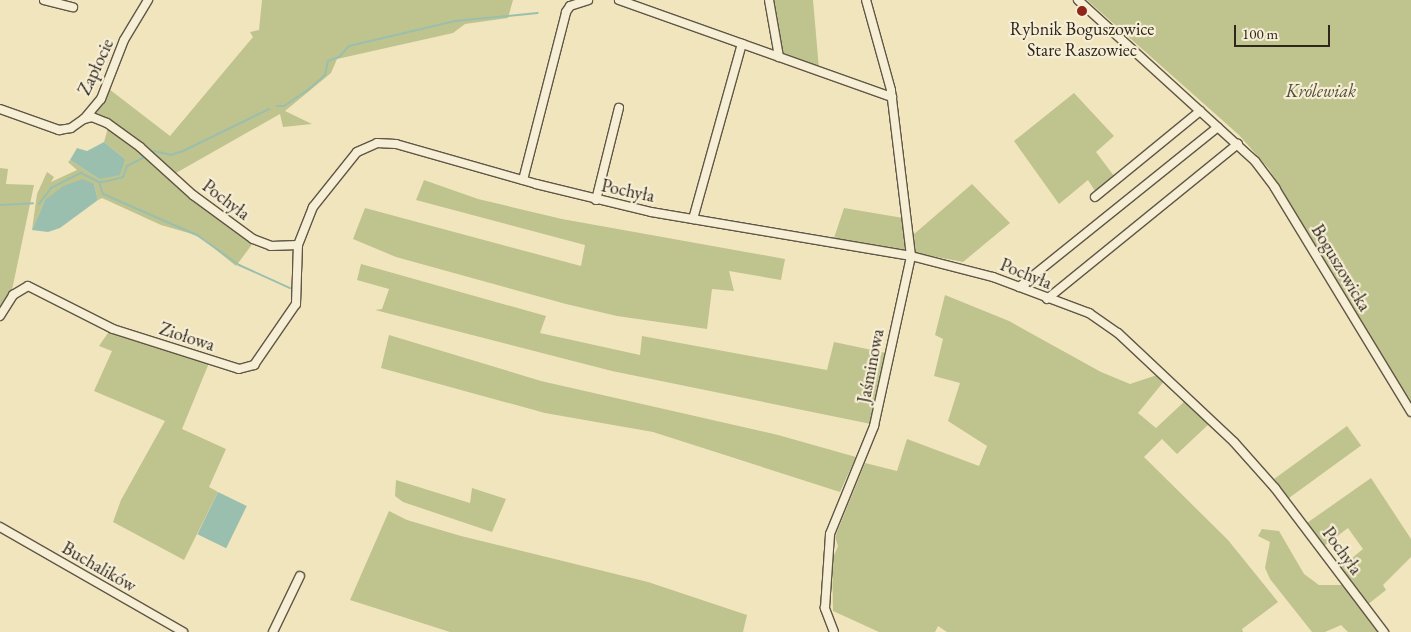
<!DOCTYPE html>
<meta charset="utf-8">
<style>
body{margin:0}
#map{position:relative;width:1411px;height:632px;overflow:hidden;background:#f1e5be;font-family:"EB Garamond",serif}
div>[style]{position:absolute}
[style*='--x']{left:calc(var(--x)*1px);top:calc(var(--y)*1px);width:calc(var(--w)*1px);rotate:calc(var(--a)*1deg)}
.green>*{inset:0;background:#bfc38e;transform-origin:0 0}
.water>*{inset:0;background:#9bbfae;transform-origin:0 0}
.stream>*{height:2px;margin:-1px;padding:0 1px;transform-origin:1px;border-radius:1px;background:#9bbfae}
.roads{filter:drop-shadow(1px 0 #605646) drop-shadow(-1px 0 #605646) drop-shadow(0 1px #605646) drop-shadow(0 -1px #605646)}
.minor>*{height:8px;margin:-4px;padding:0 4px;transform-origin:4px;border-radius:4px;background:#f6eed5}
.dots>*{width:14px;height:14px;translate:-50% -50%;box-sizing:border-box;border:2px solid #f6eed5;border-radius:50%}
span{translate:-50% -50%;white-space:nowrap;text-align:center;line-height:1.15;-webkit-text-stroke:4.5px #f6eed5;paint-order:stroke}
.poi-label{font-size:18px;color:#2f261e}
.street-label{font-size:18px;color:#2f261e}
.park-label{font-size:18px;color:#534d3a;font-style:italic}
.scale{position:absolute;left:1234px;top:25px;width:96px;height:22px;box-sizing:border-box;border:2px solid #2f261e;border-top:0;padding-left:6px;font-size:15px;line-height:18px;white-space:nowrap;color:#2f261e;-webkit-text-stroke:4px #f6eed5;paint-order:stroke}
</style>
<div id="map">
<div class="green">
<div style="clip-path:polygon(262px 0,513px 0,508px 18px,465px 24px,453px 33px,337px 59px,331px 73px,285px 111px,312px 124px,283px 127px,280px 114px,176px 173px,138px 141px,94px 113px,109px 89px,170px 136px,253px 37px,250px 32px,259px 30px)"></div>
<div style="clip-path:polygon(773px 0,813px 0,819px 69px,780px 56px)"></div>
<div style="clip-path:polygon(1087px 0,1411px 0,1411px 404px,1269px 169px,1239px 135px)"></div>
<div style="clip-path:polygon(1074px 93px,1114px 136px,1096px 152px,1114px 176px,1095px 191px,1088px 180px,1059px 204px,1014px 141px)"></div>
<div style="clip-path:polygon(108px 128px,249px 238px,253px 243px,236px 266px,199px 236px,161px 225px,102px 198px,98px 200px,94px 184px,45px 200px,32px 230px,37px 194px,47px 172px,54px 177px,51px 182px,77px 170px,68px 162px,70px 160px,99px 179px,125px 159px,104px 142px)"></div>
<div style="clip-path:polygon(0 168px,8px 169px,6px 184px,34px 185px,12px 290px,0 312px)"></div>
<div style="clip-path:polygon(424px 180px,478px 199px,562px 219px,785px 259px,781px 280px,729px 271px,734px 291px,712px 289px,707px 329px,617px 316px,566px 304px,396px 257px,353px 239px,365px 208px,581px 266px,585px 245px,416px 200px)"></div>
<div style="clip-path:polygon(972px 184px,1010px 223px,963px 262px,916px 253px,913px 235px)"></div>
<div style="clip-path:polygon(844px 208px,903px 218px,908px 250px,834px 238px)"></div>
<div style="clip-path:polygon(361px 264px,546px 316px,540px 333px,640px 355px,642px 336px,827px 370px,834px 342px,886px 353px,871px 424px,612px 371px,375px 310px,382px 309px,389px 289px,357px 280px)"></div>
<div style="clip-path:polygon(945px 295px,1009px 321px,1101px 372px,1130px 384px,1160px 374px,1165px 380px,1138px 413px,1156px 428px,1186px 400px,1210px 423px,1177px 454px,1162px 439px,1144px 457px,1228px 540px,1278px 602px,1242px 629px,1243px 632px,947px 632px,938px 626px,935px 632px,879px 632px,833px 611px,832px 560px,838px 546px,835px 537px,865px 463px,897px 471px,907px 439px,979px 466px,987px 446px,948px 421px,960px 383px,934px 376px,943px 339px,935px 335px)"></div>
<div style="clip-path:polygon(110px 330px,209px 363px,182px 429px,226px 449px,209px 487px,218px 492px,184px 560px,113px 522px,121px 500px,165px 421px,94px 391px,112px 351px,99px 346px)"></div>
<div style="clip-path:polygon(389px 335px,541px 381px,778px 435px,856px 457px,840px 492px,653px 432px,545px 413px,381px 368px)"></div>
<div style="left:1347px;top:426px;width:24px;height:94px;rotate:54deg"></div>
<div style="clip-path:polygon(1371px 478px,1411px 539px,1411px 557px,1383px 585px,1386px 590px,1367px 605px,1340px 568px,1363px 549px,1348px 528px,1324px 546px,1307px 523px)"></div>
<div style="clip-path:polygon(396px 480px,470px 503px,472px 488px,506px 499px,492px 532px,403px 502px,395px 496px)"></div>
<div style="clip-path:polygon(389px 511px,407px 520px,461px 536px,648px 582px,747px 615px,743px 632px,450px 632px,350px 600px)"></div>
<div style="clip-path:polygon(1262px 529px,1279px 531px,1304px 574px,1319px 585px,1344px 585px,1380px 632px,1348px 632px,1341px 625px,1325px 632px,1312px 632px,1270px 579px,1265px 568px,1270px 542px,1258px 536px)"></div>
</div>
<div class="water">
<div style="clip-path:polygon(104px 142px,125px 159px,120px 175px,99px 179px,70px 160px,77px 148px,87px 151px)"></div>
<div style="clip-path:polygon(83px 179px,94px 184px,98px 200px,60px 228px,48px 232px,32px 230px,45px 200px,63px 186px)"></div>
<div style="left:218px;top:492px;width:32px;height:47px;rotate:26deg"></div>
</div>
<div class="stream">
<div style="--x:277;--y:106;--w:7;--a:0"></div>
<div style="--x:284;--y:106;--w:30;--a:-34"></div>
<div style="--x:309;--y:89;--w:21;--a:-41"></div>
<div style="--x:325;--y:75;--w:14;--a:-78"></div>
<div style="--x:328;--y:61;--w:12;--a:-20"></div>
<div style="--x:339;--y:57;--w:15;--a:-48"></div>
<div style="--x:349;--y:46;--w:109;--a:-13.3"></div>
<div style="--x:455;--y:21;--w:83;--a:-5.5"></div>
<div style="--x:154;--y:151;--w:17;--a:13"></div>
<div style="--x:171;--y:155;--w:13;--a:-18"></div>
<div style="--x:183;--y:151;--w:96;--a:-26"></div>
<div style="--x:99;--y:182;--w:13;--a:72"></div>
<div style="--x:103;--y:194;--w:103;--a:23.6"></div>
<div style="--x:197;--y:235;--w:52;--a:35.5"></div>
<div style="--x:239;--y:265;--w:56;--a:24.3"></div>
<div style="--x:39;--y:204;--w:20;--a:-53"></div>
<div style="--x:51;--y:188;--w:34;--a:-27"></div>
<div style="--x:81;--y:173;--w:20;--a:27"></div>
<div style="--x:99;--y:182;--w:9;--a:-6"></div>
<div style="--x:108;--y:181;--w:16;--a:-15"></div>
<div style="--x:123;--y:177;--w:12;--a:-70"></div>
<div style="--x:127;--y:166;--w:20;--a:-27"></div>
<div style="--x:0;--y:205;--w:33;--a:-3"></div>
</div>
<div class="roads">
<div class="minor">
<div style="--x:44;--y:0;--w:30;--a:14"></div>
<div style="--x:619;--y:0;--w:290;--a:19.6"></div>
<div style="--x:769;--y:0;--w:58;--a:80"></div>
<div style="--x:1078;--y:0;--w:239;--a:42.3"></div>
<div style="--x:1255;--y:161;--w:34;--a:53"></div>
<div style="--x:1275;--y:188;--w:262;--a:58.7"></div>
<div style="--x:0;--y:109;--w:63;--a:19.6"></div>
<div style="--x:59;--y:130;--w:12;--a:-9"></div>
<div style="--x:71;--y:128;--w:16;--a:-35"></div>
<div style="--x:84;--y:119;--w:26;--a:-50"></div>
<div style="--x:101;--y:99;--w:63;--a:-68.7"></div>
<div style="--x:124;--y:40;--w:47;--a:-59"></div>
<div style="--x:84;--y:119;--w:8;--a:-14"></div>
<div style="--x:92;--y:117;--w:16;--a:22"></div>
<div style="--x:107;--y:123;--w:41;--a:36"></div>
<div style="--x:140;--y:147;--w:72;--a:42.2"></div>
<div style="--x:193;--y:195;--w:74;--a:36.3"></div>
<div style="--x:253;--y:239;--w:19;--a:21"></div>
<div style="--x:271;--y:246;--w:27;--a:-2"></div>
<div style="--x:523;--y:180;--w:173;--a:-75.6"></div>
<div style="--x:566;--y:12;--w:7;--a:-56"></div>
<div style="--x:570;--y:6;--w:19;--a:-18"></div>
<div style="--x:1095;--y:197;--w:136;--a:-39.3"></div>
<div style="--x:596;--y:200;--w:95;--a:-76"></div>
<div style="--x:693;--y:219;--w:182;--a:-74.4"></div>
<div style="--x:1019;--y:287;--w:255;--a:-38.8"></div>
<div style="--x:1047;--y:299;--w:246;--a:-39.1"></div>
<div style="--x:0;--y:316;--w:25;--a:-58"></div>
<div style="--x:13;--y:295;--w:17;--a:-31"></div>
<div style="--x:28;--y:286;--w:95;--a:26.8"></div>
<div style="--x:113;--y:329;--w:132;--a:17.6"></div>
<div style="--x:239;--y:369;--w:16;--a:-15"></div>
<div style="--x:254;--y:365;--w:74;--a:-55.5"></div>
<div style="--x:296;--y:304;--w:59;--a:-88.1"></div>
<div style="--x:298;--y:245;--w:41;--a:-68.5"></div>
<div style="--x:313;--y:207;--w:70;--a:-51.3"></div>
<div style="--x:357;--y:152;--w:22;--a:-24"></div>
<div style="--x:377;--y:143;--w:19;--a:3"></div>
<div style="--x:396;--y:144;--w:146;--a:15.9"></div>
<div style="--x:536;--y:184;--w:118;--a:13.7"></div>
<div style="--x:651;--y:212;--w:264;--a:9.6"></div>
<div style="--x:911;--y:256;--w:85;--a:14.4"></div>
<div style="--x:993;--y:277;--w:103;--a:20.6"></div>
<div style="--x:1089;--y:313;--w:35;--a:35"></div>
<div style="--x:1118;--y:333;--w:159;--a:43.2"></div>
<div style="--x:1234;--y:442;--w:62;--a:48.3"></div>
<div style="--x:1275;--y:488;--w:181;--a:52.9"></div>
<div style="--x:0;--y:527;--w:211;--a:29.8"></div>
<div style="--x:273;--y:632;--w:62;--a:-64.3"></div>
<div style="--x:834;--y:632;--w:26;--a:-111"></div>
<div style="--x:825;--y:608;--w:74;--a:-86.1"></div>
<div style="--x:830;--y:534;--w:117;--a:-67.8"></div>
<div style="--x:874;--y:426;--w:174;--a:-77.7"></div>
<div style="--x:911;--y:256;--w:167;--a:-96.9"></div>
<div style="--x:891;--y:90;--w:93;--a:-105.5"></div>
</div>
</div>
<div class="dots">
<div style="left:1082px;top:11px;background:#8f2418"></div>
</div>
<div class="poi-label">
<span style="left:1082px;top:40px">Rybnik Boguszowice<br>Stare Raszowiec</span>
</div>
<div class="street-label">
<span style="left:96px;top:67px;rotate:-65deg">Zapłocie</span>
<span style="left:628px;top:191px;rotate:12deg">Pochyła</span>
<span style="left:226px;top:200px;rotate:37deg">Pochyła</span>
<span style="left:1341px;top:268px;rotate:59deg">Boguszowicka</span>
<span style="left:1026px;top:274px;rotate:22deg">Pochyła</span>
<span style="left:187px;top:337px;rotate:18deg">Ziołowa</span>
<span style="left:871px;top:366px;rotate:-79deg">Jaśminowa</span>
<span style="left:1342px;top:551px;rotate:54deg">Pochyła</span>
<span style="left:99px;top:567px;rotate:30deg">Buchalików</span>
</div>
<div class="park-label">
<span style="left:1321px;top:91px">Królewiak</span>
</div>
<div class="scale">100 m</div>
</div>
